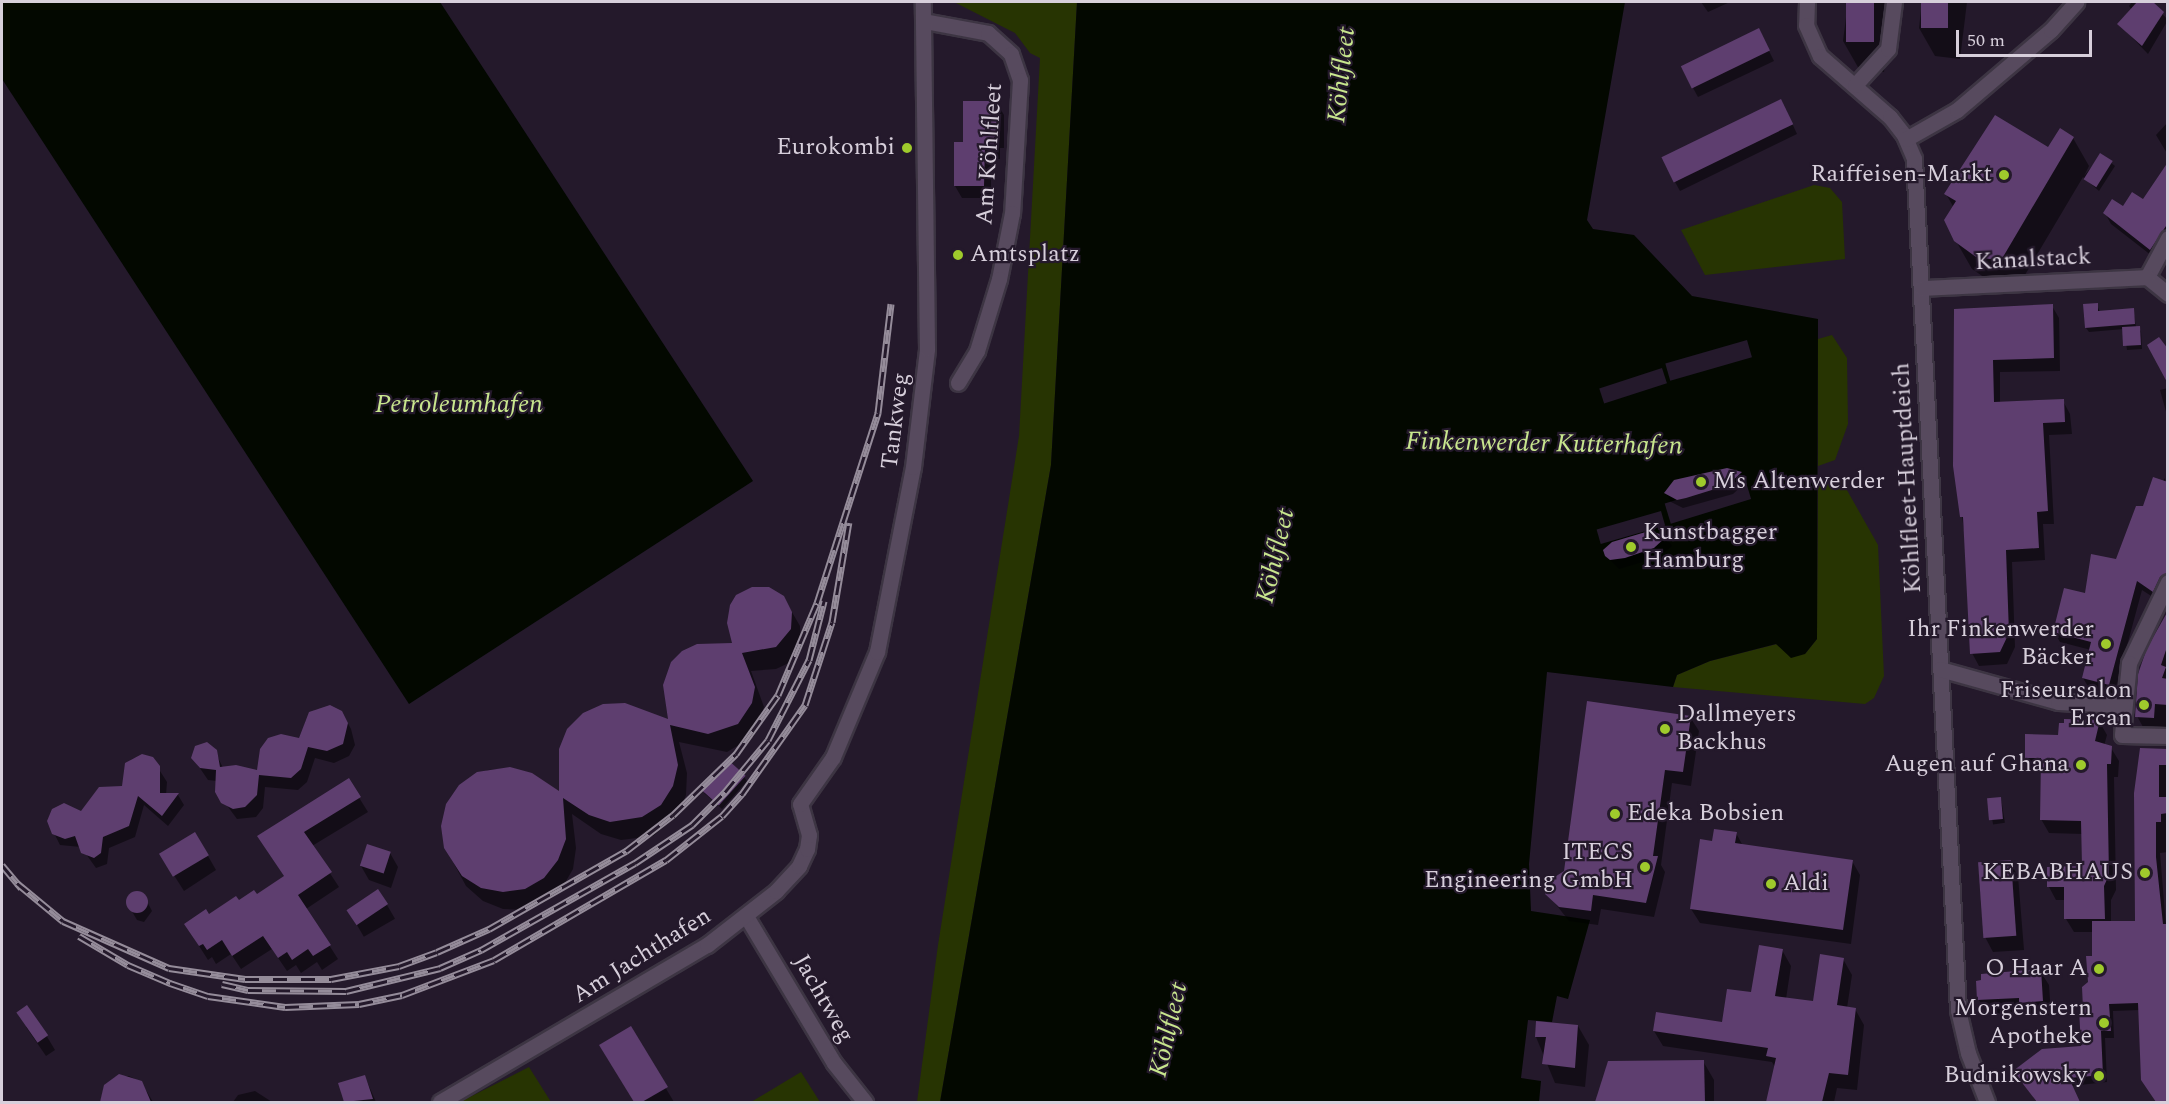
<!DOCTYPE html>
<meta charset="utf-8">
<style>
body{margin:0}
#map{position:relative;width:2169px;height:1104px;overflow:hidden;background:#24192b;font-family:Spectral,serif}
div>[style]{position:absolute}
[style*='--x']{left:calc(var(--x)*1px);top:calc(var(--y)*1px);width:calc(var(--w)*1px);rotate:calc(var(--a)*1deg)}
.green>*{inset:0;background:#273402}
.water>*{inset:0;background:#030800}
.pier>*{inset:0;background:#24192b;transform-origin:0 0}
.shadow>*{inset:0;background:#0007;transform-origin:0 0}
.building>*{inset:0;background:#5e3e6f;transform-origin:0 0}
.round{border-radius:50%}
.roads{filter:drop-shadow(2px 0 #3d3543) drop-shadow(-2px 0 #3d3543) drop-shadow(0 2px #3d3543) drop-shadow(0 -2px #3d3543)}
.minor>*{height:15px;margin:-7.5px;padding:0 7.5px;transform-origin:7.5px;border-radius:7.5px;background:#574a5e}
.rail>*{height:7px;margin-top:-3.5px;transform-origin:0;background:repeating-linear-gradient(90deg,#24192b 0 14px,#958c9a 0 28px);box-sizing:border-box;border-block:2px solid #958c9a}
.dots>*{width:16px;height:16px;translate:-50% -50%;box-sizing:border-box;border:3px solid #24192b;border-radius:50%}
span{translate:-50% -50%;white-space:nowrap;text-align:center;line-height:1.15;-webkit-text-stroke:4.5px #24192b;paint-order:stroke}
.poi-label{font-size:24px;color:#d7cfdb}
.right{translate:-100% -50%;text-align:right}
.left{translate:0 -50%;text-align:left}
.street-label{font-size:24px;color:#d7cfdb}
.water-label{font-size:26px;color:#c8e68e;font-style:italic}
.frame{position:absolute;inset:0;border:3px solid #d7cfdb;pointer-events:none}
.scale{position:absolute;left:1956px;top:30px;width:136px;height:27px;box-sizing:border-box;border:3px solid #d7cfdb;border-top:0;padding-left:8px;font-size:18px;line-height:21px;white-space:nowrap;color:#d7cfdb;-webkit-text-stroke:4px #24192b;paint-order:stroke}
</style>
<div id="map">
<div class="green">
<div style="clip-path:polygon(954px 2px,1077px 2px,1051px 465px,940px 1102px,917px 1102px,938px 945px,1019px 436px,1040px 58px,1030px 53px,1015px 33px)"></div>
<div style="clip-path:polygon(1814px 185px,1830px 188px,1842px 202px,1845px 259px,1705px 275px,1681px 230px)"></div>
<div style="clip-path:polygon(1832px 335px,1847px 358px,1848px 424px,1835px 460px,1818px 466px,1818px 339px)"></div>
<div style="clip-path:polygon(1839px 476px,1878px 545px,1884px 676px,1874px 698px,1865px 704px,1673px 687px,1677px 675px,1710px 661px,1777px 644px,1805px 654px,1817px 639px,1818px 481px)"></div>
<div style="clip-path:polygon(529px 1067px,551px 1102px,460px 1102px)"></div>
<div style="clip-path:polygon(801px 1072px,820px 1102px,751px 1102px)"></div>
</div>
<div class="water">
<div style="clip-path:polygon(2px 2px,440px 2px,753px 481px,409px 704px,2px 79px)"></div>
<div style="clip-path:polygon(1077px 2px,1625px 2px,1587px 220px,1593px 229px,1634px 235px,1692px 296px,1818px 319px,1817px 639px,1805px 654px,1791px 658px,1776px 644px,1710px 661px,1677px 675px,1673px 687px,1547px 672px,1529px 864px,1531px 911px,1590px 920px,1568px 999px,1557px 996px,1552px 1022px,1528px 1020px,1521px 1078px,1541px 1081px,1539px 1102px,940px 1102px,1051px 465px)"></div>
</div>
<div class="pier">
<div style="left:1747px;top:340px;width:18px;height:85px;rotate:74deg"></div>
<div style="left:1662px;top:368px;width:16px;height:66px;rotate:72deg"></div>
<div style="left:1745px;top:479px;width:21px;height:84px;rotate:73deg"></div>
<div style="left:1661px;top:511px;width:15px;height:67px;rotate:74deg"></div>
</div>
<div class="shadow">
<div style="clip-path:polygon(1701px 2px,1730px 2px,1708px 12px)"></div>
<div style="clip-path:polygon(1848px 2px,1892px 2px,1884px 72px,1859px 69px,1843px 41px)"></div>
<div style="clip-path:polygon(1922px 2px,1967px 2px,1960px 59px,1935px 56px,1919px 28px)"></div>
<div style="clip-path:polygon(2132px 2px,2151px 2px,2168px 20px,2148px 54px,2119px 24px,2132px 10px,2129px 6px)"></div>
<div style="clip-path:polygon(1763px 39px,1774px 61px,1698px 97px,1693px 88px)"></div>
<div style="clip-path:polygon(997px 103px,1004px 115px,1004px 148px,1000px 148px,1000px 159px,991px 159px,991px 198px,962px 198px,955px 186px,964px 144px)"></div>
<div style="clip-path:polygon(1786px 110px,1797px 134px,1680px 191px,1675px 182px)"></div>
<div style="clip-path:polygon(2168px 122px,2168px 155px,2156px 135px)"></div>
<div style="clip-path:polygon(2073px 138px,2089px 166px,2084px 176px,2101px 155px,2115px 166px,2099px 191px,2083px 177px,2019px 285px,1994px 284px,1972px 269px,1956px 241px,1954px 208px,1946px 194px)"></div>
<div style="clip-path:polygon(2168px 165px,2168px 241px,2156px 259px,2111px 224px,2105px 213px,2143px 201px)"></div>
<div style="clip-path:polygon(2097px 305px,2100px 312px,2133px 310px,2136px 327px,2141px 331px,2142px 349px,2127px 350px,2124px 329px,2089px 332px,2086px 328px)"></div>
<div style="clip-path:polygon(2052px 306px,2059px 318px,2060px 371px,2000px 372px,2000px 404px,2063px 401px,2070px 414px,2072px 434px,2049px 435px,2054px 524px,2043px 524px,2045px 560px,2012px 562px,2015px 647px,2007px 664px,1979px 666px,1972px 653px,1967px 552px,1955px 466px,1955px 311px)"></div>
<div style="clip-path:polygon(2168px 388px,2168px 419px,2160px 390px)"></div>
<div style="clip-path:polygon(1727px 469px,1741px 473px,1746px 482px,1733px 494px,1683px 508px,1671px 502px,1666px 493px,1675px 481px)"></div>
<div style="clip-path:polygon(2165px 478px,2168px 573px,2155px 574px,2168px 576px,2159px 601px,2142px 590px,2114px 694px,2089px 688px,2083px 678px,2091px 650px,2060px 642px,2054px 632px,2117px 560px,2144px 508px)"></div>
<div style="clip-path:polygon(1649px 533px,1666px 537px,1672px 546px,1659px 557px,1619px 569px,1610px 560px)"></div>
<div style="clip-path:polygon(789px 607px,800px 626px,801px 649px,791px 662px,776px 669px,751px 671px,764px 707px,754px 736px,727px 752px,679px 742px,687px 773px,686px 795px,678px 815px,653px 836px,621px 840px,601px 834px,572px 814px,576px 848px,573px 869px,562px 888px,545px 902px,525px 910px,503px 909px,483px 901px,466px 886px,445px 847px,468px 779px,488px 770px,510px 768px,561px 794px,670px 721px,734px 644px)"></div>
<div style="clip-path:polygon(2168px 614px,2168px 728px,2143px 727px,2137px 716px)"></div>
<div style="clip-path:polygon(330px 707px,344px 716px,351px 729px,355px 745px,349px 756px,334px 763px,315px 758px,307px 782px,298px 790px,265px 787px,263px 808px,256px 817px,237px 819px,217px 792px,217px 781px,208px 780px,193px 758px,213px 747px,223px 768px,258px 772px,300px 740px,306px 720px,315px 710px)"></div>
<div style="clip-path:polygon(1690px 717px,1699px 731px,1691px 786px,1672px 783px,1661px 865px,1665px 872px,1654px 917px,1601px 909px,1598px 925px,1569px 921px,1547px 893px)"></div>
<div style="clip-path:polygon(2099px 721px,2107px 735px,2104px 746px,2111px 748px,2119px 761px,2118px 777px,2114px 777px,2116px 890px,2111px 900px,2111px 922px,2137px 922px,2136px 793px,2168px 750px,2168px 852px,2160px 853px,2166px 926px,2168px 1102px,2157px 1102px,2147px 1088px,2140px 1010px,2113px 1011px,2114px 1038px,2105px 1038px,2107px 1082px,2071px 1086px,2079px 1102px,2037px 1102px,2019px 1078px,2083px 1047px,2093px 957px,2093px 932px,2074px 932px,2066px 919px,2065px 900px,2056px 900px,2049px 887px,2084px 868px,2083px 834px,2049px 833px,2041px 819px,2043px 771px,2034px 771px,2026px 758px,2059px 736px)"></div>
<div style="clip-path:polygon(142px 756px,152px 759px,160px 771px,167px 782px,166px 795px,178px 795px,184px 805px,168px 826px,144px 805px,135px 837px,109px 848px,107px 864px,96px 868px,81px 847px,60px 845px,54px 833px,123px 788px,125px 767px,132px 759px)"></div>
<div style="clip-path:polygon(744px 777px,747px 781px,722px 809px,704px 793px)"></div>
<div style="clip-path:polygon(348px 780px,368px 812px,312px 846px,339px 887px,306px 909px,338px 959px,322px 970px,317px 962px,301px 973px,296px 965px,287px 971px,272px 949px,241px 969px,231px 954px,216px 964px,212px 957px,208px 960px,194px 938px,209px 916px,257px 896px,285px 877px,267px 850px)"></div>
<div style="left:2001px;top:798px;width:25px;height:12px;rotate:81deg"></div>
<div style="clip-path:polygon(1736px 833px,1743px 846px,1852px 861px,1860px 875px,1851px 944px,1700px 923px,1691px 909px,1714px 842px)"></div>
<div style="clip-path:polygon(390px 853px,398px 867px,391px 888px,369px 880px,361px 866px)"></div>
<div style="clip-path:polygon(208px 856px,216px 870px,184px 891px,170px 869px)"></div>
<div style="clip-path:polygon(2010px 862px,2018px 876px,2024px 950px,1993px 952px,1985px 937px)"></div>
<div style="clip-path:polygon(136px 892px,143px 894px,152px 911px,144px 922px,137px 920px,127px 903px)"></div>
<div style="left:387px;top:905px;width:16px;height:36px;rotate:60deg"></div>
<div style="clip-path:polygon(1782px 950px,1791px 966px,1786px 999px,1814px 1003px,1843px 959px,1852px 975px,1847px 1008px,1855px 1009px,1864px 1025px,1857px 1090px,1837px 1088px,1834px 1102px,1768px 1102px,1776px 1069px,1772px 1062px,1663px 1046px,1654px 1031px,1723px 1023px,1753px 994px)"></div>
<div style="clip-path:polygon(2040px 971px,2049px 985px,2051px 1015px,2029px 1017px,2026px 1012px,1987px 1014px,1979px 1000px)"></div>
<div style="clip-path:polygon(1538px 1022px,1578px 1026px,1589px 1045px,1585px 1087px,1555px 1083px,1536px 1037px)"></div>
<div style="clip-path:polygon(26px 1027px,46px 1035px,55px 1050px,46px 1056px)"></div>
<div style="clip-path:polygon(630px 1028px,674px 1102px,635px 1102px,601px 1046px)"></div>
<div style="clip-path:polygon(1703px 1061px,1714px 1080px,1714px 1102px,1596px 1102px,1609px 1062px)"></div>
<div style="clip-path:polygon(129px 1076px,141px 1082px,153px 1102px,103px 1102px,102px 1095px,115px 1077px)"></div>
<div style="clip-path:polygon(365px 1077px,376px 1102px,345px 1102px,340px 1084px)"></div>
<div style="clip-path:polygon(255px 1091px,272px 1102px,233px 1102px,238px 1095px)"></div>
</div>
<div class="building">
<div style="left:1846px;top:2px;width:28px;height:40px"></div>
<div style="left:1921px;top:2px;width:27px;height:26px"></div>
<div style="clip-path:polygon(2137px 2px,2153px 2px,2164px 12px,2142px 46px,2117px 24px)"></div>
<div style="left:1759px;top:28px;width:25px;height:87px;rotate:64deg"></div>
<div style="left:1781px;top:99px;width:28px;height:133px;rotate:64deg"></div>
<div style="clip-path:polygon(963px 101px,998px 101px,998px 136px,994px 137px,994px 148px,985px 147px,984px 186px,954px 186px,954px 142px,963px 142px)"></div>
<div style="clip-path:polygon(1995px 115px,2048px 147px,2060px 128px,2074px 137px,2003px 257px,1990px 259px,1976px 257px,1954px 241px,1944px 220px,1956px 201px,1944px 194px)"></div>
<div style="left:2100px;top:153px;width:15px;height:31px;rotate:32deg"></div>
<div style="clip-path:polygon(2168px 162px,2168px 223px,2150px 250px,2103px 213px,2112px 199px,2123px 206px,2132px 192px,2143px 199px)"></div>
<div style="clip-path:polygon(2098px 303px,2098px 311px,2134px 308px,2135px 324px,2085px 328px,2083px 304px)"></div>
<div style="clip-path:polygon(2053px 304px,2054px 358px,1993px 360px,1994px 402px,2064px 399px,2065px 422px,2043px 423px,2048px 511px,2037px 512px,2039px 548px,2006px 550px,2009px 633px,2000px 652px,1970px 654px,1963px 517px,1960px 517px,1953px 466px,1954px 309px)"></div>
<div style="left:2140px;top:326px;width:19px;height:18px;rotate:87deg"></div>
<div style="clip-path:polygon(2159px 337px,2168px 349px,2168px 384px,2147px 345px)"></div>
<div style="clip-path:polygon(1727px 468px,1742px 472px,1728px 485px,1686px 498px,1677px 500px,1664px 493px,1674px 480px)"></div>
<div style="clip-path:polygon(2153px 477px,2168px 482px,2168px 572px,2160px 577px,2153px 592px,2137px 581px,2109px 685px,2082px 678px,2091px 642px,2053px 632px,2064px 588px,2085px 593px,2091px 554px,2116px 559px,2136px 506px,2143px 506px)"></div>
<div style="clip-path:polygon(1649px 531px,1667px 536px,1654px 548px,1625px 558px,1610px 560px,1605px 556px,1603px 550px,1612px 542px)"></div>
<div style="clip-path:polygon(752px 587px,769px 587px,784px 596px,792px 612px,791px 629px,776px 647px,742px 653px,755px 687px,752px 703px,738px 724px,708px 734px,670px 725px,678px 765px,673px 786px,661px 805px,642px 817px,610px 822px,589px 815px,563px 798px,566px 839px,558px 860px,544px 878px,525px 889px,503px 892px,481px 888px,462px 876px,444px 848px,441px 826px,446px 804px,459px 785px,477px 772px,510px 767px,532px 773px,559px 791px,559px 749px,567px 729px,583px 713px,603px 704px,625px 703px,668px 719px,663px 685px,671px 662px,682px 651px,697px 644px,732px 643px,727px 623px,730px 605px,736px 595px)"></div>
<div style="clip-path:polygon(2168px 611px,2168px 644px,2161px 665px,2166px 667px,2162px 678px,2168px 679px,2168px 705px,2155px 704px,2154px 718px,2135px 717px,2138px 674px,2147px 648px)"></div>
<div style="clip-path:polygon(1587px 701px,1691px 716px,1683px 772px,1665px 770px,1653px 856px,1658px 856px,1646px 903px,1593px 895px,1591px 911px,1559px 907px,1545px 894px,1547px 882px,1564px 871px)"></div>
<div style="clip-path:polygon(330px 705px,342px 711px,348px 723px,343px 744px,327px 751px,308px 747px,301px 769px,291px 778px,259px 775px,257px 795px,245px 807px,233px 809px,221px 803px,215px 792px,216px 770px,200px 768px,191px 758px,195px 746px,207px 742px,217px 750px,220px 767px,236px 765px,257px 770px,260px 749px,268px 738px,281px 734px,299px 738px,309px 712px)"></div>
<div style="clip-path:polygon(2064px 719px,2100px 720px,2095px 741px,2112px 746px,2111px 764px,2107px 764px,2109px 875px,2104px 886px,2105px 919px,2064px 919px,2064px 887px,2047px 887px,2047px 867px,2082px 866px,2081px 821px,2040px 820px,2041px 758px,2025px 758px,2025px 734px,2058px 735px,2059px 723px,2064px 723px)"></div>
<div style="clip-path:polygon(2140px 748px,2168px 749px,2168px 765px,2159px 765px,2159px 797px,2168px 797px,2168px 813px,2161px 814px,2161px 822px,2156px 822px,2156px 857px,2163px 924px,2168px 924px,2168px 1102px,2156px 1102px,2141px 1080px,2138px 1003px,2109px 1004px,2111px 1031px,2101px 1031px,2103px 1075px,2069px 1078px,2080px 1102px,2037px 1102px,2013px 1071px,2042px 1049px,2081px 1046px,2079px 1009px,2083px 1009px,2082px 987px,2088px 982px,2086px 956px,2092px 956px,2092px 921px,2135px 921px,2134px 793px)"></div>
<div style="clip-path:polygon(142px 754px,153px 757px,160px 766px,160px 793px,179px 793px,162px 816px,138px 796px,129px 826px,103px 837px,101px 853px,94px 858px,81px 853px,75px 836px,65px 839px,52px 834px,47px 821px,52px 809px,64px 803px,81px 811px,99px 787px,122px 786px,125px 763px)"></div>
<div style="left:727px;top:759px;width:25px;height:40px;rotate:42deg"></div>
<div style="clip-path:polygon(349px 778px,361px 797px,304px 832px,332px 872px,298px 895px,331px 945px,313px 956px,308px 949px,292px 960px,287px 952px,278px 958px,263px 936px,232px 956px,222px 940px,207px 950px,203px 944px,199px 946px,184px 924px,206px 909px,209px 914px,236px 896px,239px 900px,254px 890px,257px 894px,284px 876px,257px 836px)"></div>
<div style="left:2001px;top:797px;width:22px;height:14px;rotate:85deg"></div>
<div style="clip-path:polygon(1714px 829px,1737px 832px,1735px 843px,1853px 860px,1843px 930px,1690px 909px,1700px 839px,1712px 841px)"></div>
<div style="left:195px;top:832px;width:27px;height:42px;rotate:59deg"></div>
<div style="left:367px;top:844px;width:25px;height:23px;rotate:18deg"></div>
<div style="left:2011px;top:860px;width:76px;height:33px;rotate:86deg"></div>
<div style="left:378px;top:889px;width:18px;height:38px;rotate:56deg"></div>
<div class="round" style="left:126px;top:891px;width:22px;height:22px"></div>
<div style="clip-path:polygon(1759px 945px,1783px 949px,1775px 996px,1813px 1001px,1820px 954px,1844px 958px,1837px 1005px,1856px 1008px,1848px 1075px,1829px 1073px,1822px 1102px,1766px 1102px,1776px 1058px,1766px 1056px,1768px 1048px,1653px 1031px,1656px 1012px,1722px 1022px,1727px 989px,1751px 992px)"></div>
<div style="clip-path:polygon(2041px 969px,2043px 1001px,2019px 1003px,2019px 998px,1977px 1000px,1976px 981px,1981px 980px,1981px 974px)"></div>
<div style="left:27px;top:1005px;width:37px;height:13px;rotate:55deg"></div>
<div style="clip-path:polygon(1536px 1021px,1578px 1025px,1575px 1068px,1542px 1064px,1546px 1037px,1535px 1037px)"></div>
<div style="clip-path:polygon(631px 1026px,668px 1087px,642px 1102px,634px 1102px,599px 1045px)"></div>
<div style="clip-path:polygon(1704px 1060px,1705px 1102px,1595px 1102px,1608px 1061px)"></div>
<div style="clip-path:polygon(119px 1074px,142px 1081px,151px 1102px,100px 1102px,104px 1085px)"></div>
<div style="clip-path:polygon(365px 1075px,373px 1099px,344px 1102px,338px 1083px)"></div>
</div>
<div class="roads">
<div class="minor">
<div style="--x:1807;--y:2;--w:23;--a:92"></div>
<div style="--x:1806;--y:25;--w:34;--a:66"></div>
<div style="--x:1820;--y:56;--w:93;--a:41.1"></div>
<div style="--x:1890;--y:117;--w:23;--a:52"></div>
<div style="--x:1904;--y:135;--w:26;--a:67"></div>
<div style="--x:1914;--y:159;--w:852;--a:87.04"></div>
<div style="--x:1958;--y:1010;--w:44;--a:76.9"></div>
<div style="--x:1968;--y:1053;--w:53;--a:68.8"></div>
<div style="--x:924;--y:21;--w:65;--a:10.6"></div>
<div style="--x:988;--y:33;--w:31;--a:42"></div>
<div style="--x:1011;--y:54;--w:28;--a:71"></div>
<div style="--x:1020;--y:80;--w:133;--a:93.4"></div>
<div style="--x:1012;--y:213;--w:67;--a:101.1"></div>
<div style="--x:999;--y:279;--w:75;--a:107"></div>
<div style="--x:977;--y:351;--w:37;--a:121"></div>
<div style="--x:1855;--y:85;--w:49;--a:-47.5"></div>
<div style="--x:1888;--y:49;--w:47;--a:-82.7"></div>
<div style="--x:1906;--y:139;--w:59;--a:-29.6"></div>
<div style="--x:1957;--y:110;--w:123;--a:-40.4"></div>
<div style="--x:2051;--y:30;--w:38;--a:-48"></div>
<div style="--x:2147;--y:277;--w:44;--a:-61.7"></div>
<div style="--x:2147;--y:277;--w:27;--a:39"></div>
<div style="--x:1922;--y:288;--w:225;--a:-2.8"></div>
<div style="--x:2168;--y:582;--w:90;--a:115.7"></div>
<div style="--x:2129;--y:663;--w:72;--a:95.6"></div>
<div style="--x:2122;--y:735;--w:46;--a:1.2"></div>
<div style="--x:1940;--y:669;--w:123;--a:15.6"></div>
<div style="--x:2058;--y:702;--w:65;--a:2.6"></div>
<div style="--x:746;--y:916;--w:171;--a:59.1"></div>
<div style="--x:834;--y:1063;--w:50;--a:51.5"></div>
<div style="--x:440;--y:1102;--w:310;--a:-30.5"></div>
<div style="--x:707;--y:945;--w:88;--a:-38"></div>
<div style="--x:776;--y:891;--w:34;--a:-47"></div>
<div style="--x:799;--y:866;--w:19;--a:-65"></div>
<div style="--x:807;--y:849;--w:14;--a:-82"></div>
<div style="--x:809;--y:835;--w:32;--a:-106"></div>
<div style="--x:800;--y:804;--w:57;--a:-54.9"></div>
<div style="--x:833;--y:757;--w:114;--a:-67.3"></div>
<div style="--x:877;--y:652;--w:188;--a:-79"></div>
<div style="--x:913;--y:467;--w:119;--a:-83.2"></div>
<div style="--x:927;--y:349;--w:347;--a:-90.7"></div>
</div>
</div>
<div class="rail">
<div style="--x:2;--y:865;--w:30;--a:50"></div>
<div style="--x:17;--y:883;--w:60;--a:39.6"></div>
<div style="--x:63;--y:921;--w:116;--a:23.9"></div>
<div style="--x:169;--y:968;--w:77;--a:8.2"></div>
<div style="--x:245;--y:979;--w:86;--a:0"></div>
<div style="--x:331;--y:979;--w:69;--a:-10.8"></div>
<div style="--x:399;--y:966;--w:40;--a:-20.2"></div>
<div style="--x:437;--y:952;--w:57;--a:-23.9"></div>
<div style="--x:489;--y:929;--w:158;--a:-29.7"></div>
<div style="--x:626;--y:851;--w:59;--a:-37.5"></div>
<div style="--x:673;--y:815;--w:88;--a:-44.1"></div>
<div style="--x:736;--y:754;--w:72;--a:-54.6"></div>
<div style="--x:778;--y:695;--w:100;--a:-67"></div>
<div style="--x:817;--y:603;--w:200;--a:-72.2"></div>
<div style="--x:878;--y:413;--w:110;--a:-83.2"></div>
<div style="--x:79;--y:936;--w:57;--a:30.6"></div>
<div style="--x:128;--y:965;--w:46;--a:23.2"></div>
<div style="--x:170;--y:983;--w:40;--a:18.9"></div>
<div style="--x:208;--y:996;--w:78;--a:8.1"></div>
<div style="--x:285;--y:1007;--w:74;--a:-2.3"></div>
<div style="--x:359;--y:1004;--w:44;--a:-11.8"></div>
<div style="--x:402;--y:995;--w:98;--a:-20.8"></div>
<div style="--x:494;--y:960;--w:199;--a:-30.2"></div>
<div style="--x:666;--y:860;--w:71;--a:-38.2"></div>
<div style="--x:722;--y:816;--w:30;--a:-48"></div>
<div style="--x:742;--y:794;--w:109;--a:-54.7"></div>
<div style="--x:805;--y:705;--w:87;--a:-72"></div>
<div style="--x:832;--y:622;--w:101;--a:-80.4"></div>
<div style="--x:222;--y:984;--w:27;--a:13"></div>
<div style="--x:248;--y:990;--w:98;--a:0.6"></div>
<div style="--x:346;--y:991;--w:97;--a:-13.7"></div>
<div style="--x:440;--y:968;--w:45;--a:-23.7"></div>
<div style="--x:481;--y:950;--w:177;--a:-29.5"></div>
<div style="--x:635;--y:863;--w:69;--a:-33.7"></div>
<div style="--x:692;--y:825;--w:47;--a:-45"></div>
<div style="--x:725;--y:792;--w:67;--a:-50.4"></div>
<div style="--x:768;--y:740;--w:90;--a:-62.9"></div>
<div style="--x:809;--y:660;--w:61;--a:-75.7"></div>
</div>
<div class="dots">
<div style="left:907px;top:148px;background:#9fca2c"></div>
<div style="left:2004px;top:175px;background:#9fca2c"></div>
<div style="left:958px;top:255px;background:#9fca2c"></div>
<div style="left:1701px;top:482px;background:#9fca2c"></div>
<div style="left:1631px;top:547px;background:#9fca2c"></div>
<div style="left:2106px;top:644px;background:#9fca2c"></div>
<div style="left:2144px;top:705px;background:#9fca2c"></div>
<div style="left:1665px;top:729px;background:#9fca2c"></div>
<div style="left:2081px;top:765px;background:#9fca2c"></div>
<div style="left:1615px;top:814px;background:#9fca2c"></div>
<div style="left:1645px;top:867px;background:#9fca2c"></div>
<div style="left:2145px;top:873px;background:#9fca2c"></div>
<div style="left:1771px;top:884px;background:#9fca2c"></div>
<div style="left:2099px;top:969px;background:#9fca2c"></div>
<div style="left:2104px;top:1023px;background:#9fca2c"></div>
<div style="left:2099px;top:1076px;background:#9fca2c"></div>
</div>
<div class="poi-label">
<span class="right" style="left:895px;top:148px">Eurokombi</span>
<span class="right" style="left:1992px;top:175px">Raiffeisen-Markt</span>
<span class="left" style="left:970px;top:255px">Amtsplatz</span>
<span class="left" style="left:1713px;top:482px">Ms Altenwerder</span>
<span class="left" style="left:1643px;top:547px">Kunstbagger<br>Hamburg</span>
<span class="right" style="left:2094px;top:644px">Ihr Finkenwerder<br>Bäcker</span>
<span class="right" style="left:2132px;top:705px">Friseursalon<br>Ercan</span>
<span class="left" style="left:1677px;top:729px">Dallmeyers<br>Backhus</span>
<span class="right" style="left:2069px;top:765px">Augen auf Ghana</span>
<span class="left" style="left:1627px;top:814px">Edeka Bobsien</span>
<span class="right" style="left:1633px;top:867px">ITECS<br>Engineering GmbH</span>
<span class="right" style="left:2133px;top:873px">KEBABHAUS</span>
<span class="left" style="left:1783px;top:884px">Aldi</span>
<span class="right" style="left:2087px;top:969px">O Haar A</span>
<span class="right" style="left:2092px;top:1023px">Morgenstern<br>Apotheke</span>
<span class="right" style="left:2087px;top:1076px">Budnikowsky</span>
</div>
<div class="street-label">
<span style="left:990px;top:154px;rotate:-86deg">Am Köhlfleet</span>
<span style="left:2033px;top:260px;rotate:-3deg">Kanalstack</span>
<span style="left:896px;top:421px;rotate:-83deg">Tankweg</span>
<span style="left:1908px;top:478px;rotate:-93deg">Köhlfleet-Hauptdeich</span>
<span style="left:642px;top:956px;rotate:-32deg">Am Jachthafen</span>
<span style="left:823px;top:999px;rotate:60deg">Jachtweg</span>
</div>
<div class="water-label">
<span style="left:1342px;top:75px;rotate:-84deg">Köhlfleet</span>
<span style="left:459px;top:405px">Petroleumhafen</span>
<span style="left:1544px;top:444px;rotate:1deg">Finkenwerder Kutterhafen</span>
<span style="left:1276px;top:556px;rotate:-77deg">Köhlfleet</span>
<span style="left:1169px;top:1030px;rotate:-77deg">Köhlfleet</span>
</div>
<div class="frame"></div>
<div class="scale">50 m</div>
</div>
